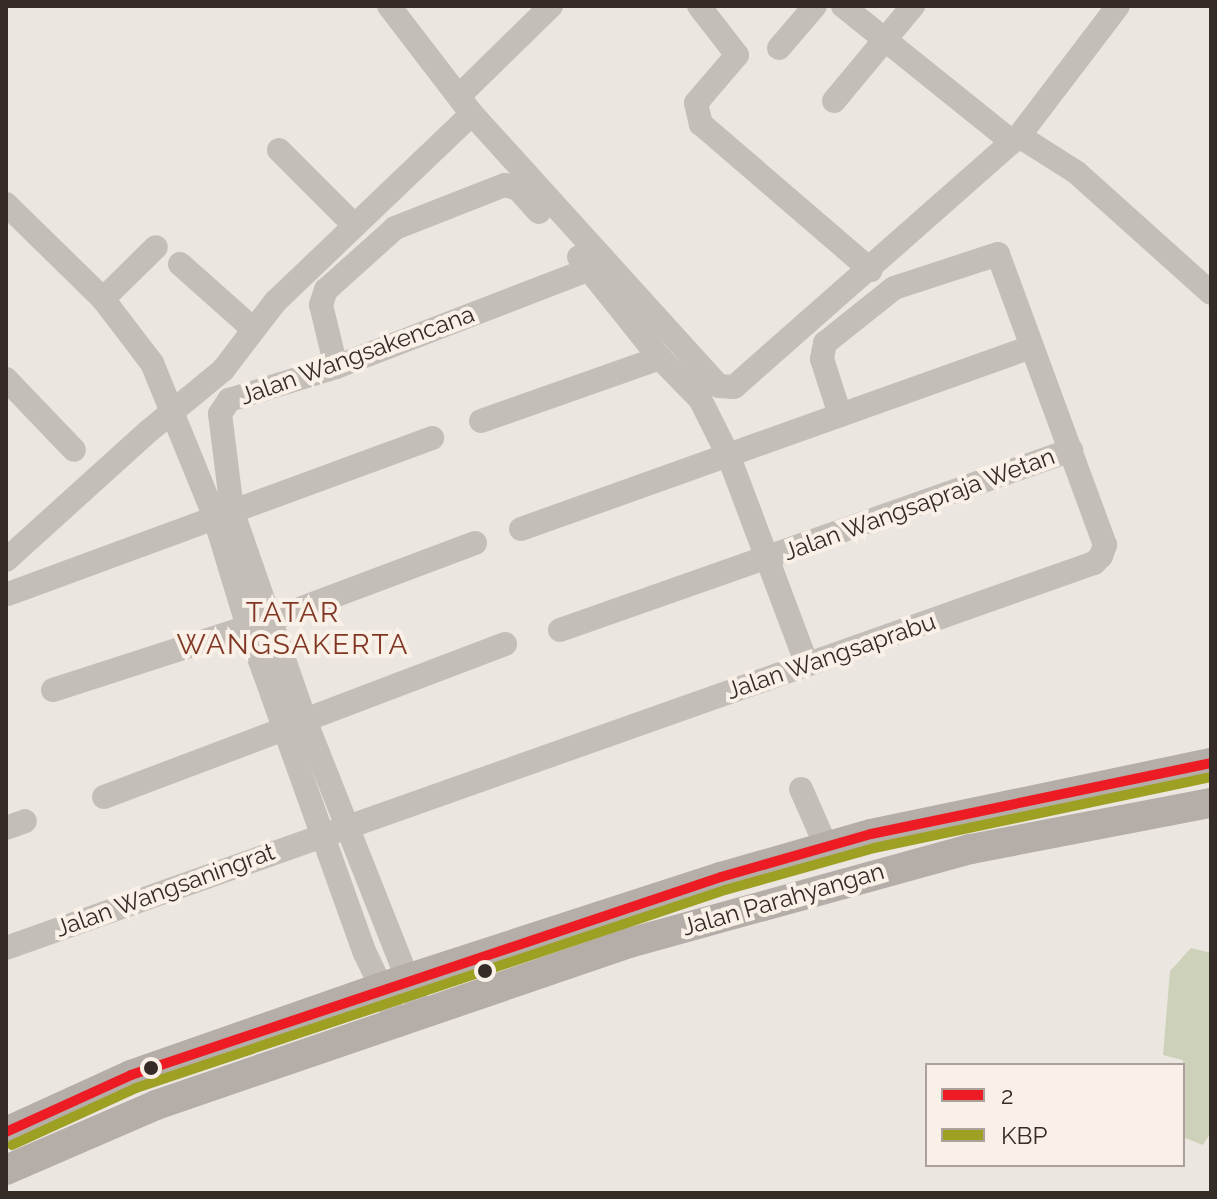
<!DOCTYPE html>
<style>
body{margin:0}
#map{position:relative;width:1217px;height:1199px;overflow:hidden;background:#ece6e0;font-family:Raleway,sans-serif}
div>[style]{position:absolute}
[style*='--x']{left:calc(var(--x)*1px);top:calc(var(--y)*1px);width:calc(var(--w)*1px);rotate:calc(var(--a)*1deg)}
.green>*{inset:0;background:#cdd1ba}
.minor>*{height:24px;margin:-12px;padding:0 12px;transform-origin:12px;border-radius:12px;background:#c4beb9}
.major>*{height:30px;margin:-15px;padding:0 15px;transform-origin:15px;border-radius:15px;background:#b4ada8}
.minor-bridge>*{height:24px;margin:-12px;padding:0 12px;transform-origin:12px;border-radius:12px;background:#c4beb9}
.bus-1>*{height:10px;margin:-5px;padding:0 5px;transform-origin:5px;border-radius:5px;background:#ed1c24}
.bus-2>*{height:10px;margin:-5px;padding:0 5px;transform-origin:5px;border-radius:5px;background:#9ea024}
.dots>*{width:22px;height:22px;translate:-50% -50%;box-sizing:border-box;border:4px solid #f9f0e7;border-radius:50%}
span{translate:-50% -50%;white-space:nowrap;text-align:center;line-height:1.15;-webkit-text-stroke:8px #f9f0e7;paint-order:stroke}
.street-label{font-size:24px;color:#352b27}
.quarter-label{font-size:28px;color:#813623;letter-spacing:2px}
.frame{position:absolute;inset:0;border:8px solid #352b27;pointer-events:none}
.legend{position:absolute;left:925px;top:1063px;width:260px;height:104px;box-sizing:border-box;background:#f9f0e7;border:2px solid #aba19a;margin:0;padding:10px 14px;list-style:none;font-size:24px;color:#352b27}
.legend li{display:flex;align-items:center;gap:16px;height:40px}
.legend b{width:40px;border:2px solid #aba19a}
</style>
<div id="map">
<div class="green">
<div style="clip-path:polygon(1191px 948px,1211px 953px,1211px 1132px,1203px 1145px,1183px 1137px,1183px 1060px,1163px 1055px,1170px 971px)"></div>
</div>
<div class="minor">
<div style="--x:389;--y:6;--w:136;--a:52.5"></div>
<div style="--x:472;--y:114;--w:367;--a:47.8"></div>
<div style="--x:719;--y:386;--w:15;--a:4"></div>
<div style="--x:734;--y:387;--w:380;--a:-41.4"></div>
<div style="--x:1019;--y:136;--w:67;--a:32.3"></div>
<div style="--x:1076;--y:172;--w:181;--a:41.9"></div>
<div style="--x:699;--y:6;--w:62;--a:52.2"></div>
<div style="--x:737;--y:55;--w:63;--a:130.5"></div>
<div style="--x:696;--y:103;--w:22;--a:77"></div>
<div style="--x:701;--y:124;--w:224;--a:40.7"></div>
<div style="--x:843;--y:6;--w:217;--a:38.8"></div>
<div style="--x:779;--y:48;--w:55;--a:-49.4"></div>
<div style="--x:461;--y:94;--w:126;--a:-44.4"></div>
<div style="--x:834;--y:101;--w:124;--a:-50.3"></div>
<div style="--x:1019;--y:136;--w:163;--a:-52.7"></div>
<div style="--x:279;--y:150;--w:106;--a:45"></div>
<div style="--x:6;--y:204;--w:136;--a:44.4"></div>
<div style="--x:103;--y:299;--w:81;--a:52.6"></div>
<div style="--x:152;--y:363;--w:164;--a:67.8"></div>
<div style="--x:214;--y:515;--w:117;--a:73.1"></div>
<div style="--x:248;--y:627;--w:346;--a:70.3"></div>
<div style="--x:365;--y:953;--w:75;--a:64.8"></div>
<div style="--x:579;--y:257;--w:129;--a:51.3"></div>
<div style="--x:660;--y:358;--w:57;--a:45.7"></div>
<div style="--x:700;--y:399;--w:65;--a:63.4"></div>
<div style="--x:729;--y:457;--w:222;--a:69.4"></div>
<div style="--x:180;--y:264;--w:96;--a:41.6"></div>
<div style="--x:103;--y:299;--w:74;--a:-44.5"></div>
<div style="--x:336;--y:367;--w:64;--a:-103.6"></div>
<div style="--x:321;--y:305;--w:16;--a:-72"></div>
<div style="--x:326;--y:290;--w:93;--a:-41.9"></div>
<div style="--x:395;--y:228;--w:118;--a:-21.4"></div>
<div style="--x:505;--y:185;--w:14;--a:17"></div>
<div style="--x:518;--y:189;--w:31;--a:48"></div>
<div style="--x:6;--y:379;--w:98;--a:46.2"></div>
<div style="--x:189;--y:398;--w:44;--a:-39.5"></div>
<div style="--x:223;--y:370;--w:86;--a:-52.6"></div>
<div style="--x:275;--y:302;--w:272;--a:-43.7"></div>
<div style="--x:481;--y:421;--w:190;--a:-19.4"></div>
<div style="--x:521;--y:529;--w:542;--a:-19.64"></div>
<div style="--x:6;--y:560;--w:194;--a:-42.1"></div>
<div style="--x:8;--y:594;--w:452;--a:-20.2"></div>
<div style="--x:560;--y:630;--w:542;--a:-19.4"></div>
<div style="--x:53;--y:690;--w:228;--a:-17.9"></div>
<div style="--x:270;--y:620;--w:219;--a:-20.6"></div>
<div style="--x:305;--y:720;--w:214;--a:-20.8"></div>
<div style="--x:801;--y:789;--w:62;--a:66.3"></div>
<div style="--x:104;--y:797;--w:192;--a:-20.7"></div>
<div style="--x:6;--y:828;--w:20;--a:-20"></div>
<div style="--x:6;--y:948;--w:1154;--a:-19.49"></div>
<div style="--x:1094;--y:563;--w:10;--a:-45"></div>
<div style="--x:1101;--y:556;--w:12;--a:-70"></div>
<div style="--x:1105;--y:545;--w:310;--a:-110.2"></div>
<div style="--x:998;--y:254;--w:109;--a:161.9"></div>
<div style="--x:894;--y:288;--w:88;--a:141.4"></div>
<div style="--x:825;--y:343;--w:16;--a:101"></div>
<div style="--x:822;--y:359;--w:59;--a:72.2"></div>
<div style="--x:421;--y:1013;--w:315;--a:-111.6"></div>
<div style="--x:305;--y:720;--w:222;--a:-109.2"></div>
<div style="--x:232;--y:510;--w:97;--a:-97.1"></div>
<div style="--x:220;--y:414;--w:17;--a:-57"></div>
<div style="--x:229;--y:400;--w:112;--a:-17.1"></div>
<div style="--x:336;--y:367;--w:272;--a:-21.1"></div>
</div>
<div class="major">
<div style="--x:6;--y:1132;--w:137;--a:-24.5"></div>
<div style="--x:131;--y:1075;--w:266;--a:-19.3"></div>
<div style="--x:382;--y:987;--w:356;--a:-18"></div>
<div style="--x:721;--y:877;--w:156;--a:-16"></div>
<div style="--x:871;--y:834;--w:347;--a:-11.8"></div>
<div style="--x:6;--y:1170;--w:163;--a:-23.4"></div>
<div style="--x:156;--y:1105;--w:500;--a:-18.9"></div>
<div style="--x:629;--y:943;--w:355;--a:-15.4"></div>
<div style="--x:971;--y:849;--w:244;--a:-10.9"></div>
</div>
<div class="minor-bridge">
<div style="--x:150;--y:430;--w:50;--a:-39.4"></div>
</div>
<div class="bus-1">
<div style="--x:6;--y:1132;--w:137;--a:-24.5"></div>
<div style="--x:131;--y:1075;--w:622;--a:-18.55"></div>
<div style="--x:721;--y:877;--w:156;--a:-16"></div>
<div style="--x:871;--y:834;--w:347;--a:-11.8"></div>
</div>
<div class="bus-2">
<div style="--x:12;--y:1145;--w:136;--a:-24.7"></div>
<div style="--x:136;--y:1088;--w:621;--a:-18.58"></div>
<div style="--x:725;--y:890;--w:155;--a:-15.7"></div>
<div style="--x:874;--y:848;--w:344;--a:-11.9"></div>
</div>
<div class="dots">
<div style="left:485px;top:971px;background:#352b27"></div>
<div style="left:151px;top:1068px;background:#352b27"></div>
</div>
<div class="street-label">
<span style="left:357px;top:355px;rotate:-20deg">Jalan Wangsakencana</span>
<span style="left:919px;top:504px;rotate:-20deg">Jalan Wangsapraja Wetan</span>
<span style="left:831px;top:656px;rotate:-19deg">Jalan Wangsaprabu</span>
<span style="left:165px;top:890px;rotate:-20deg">Jalan Wangsaningrat</span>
<span style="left:783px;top:899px;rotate:-16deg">Jalan Parahyangan</span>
</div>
<div class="quarter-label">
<span style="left:293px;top:629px">TATAR<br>WANGSAKERTA</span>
</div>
<div class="frame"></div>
<ul class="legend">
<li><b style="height:10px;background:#ed1c24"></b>2</li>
<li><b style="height:10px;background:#9ea024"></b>KBP</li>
</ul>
</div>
